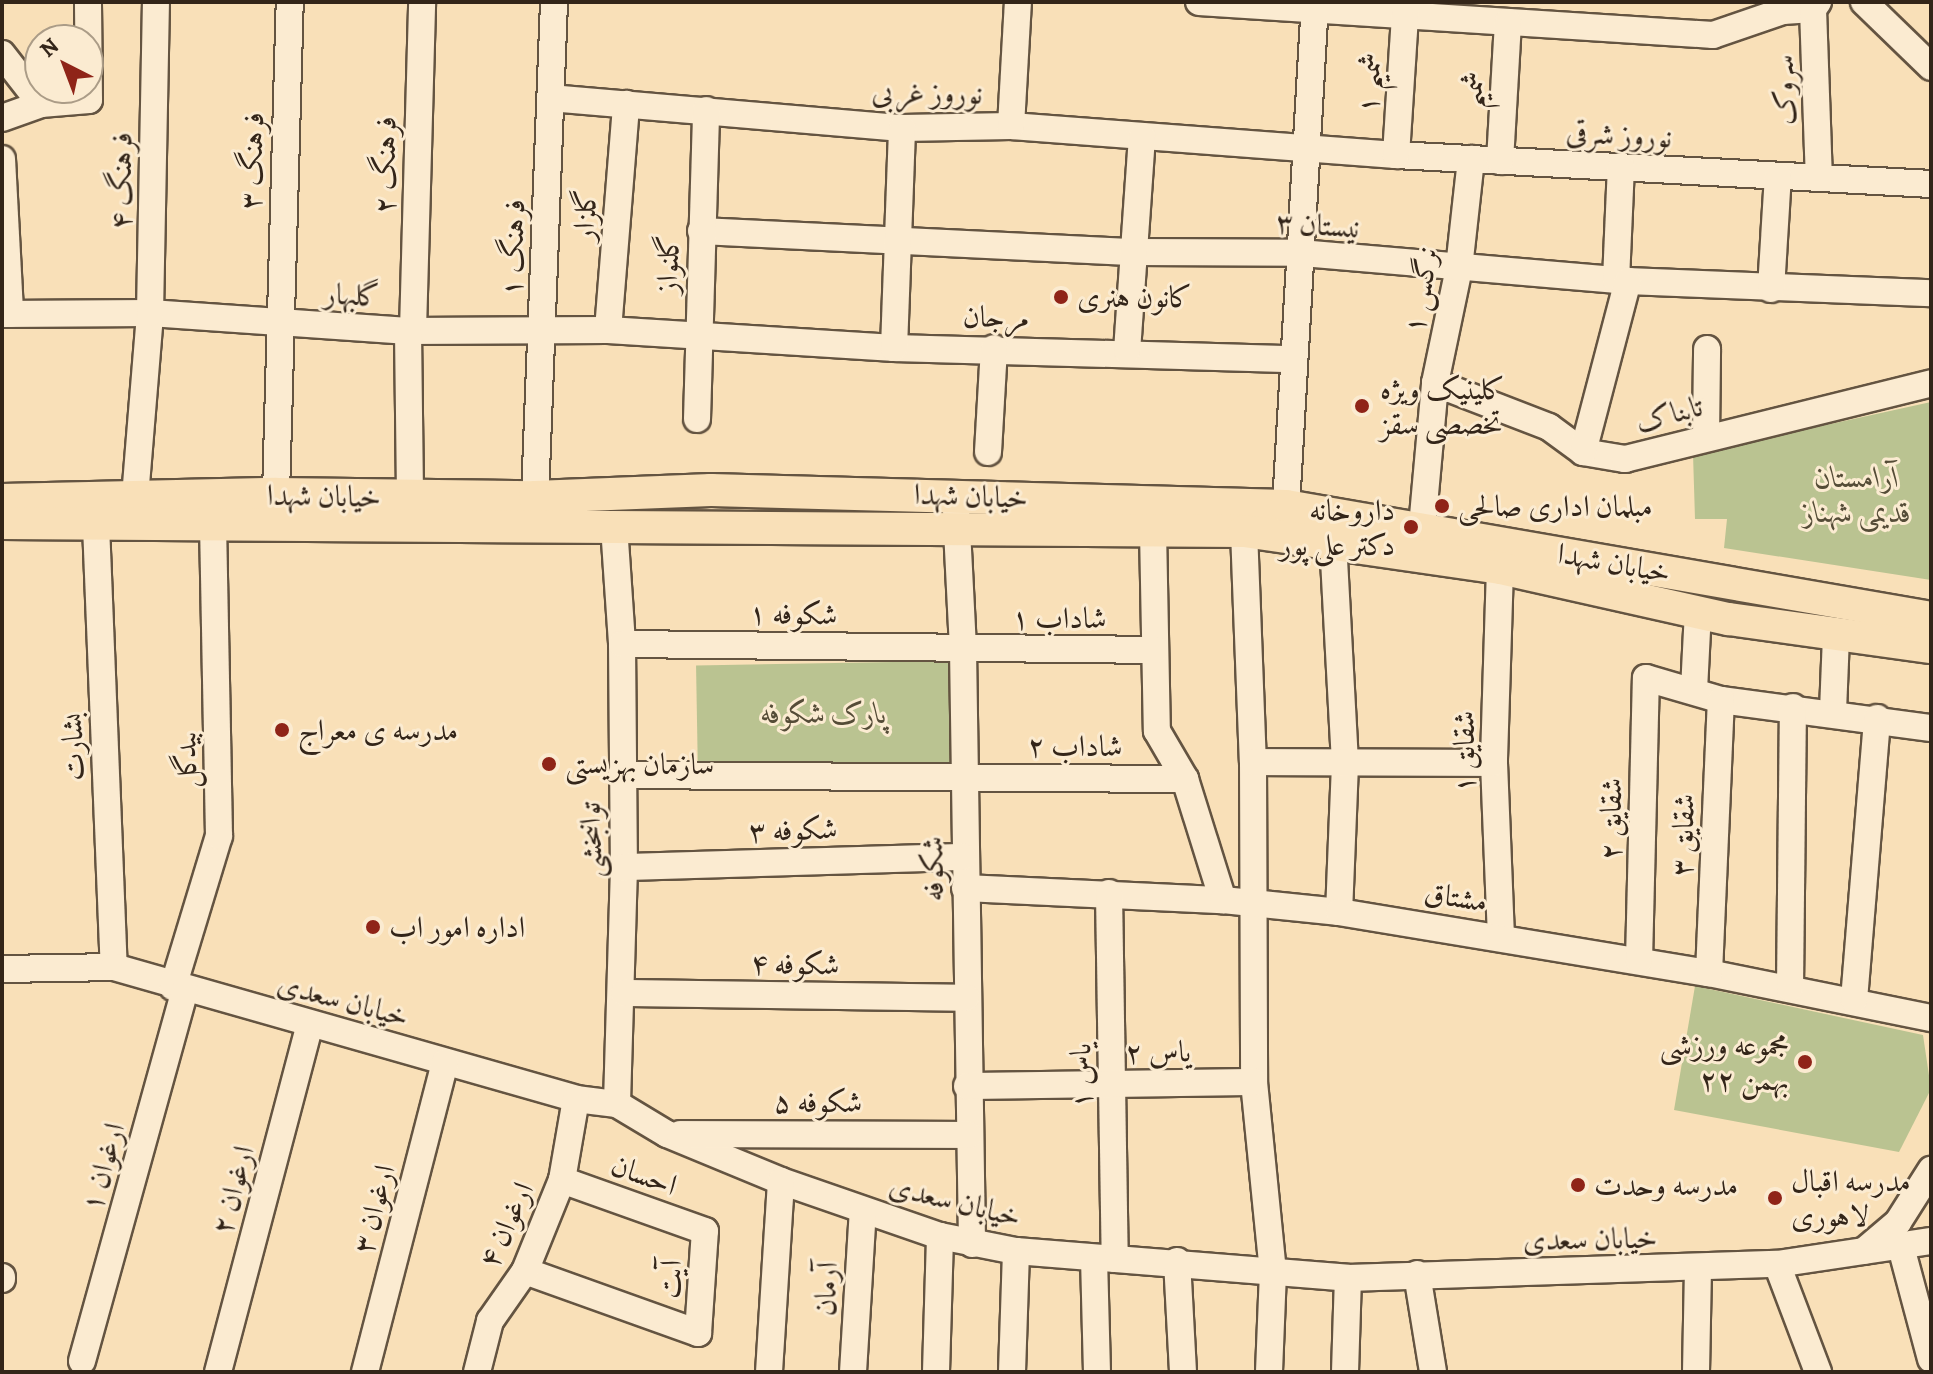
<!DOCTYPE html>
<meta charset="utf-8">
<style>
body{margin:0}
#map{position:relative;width:1933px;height:1374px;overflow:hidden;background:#f9e0b8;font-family:Alegreya,Amiri,serif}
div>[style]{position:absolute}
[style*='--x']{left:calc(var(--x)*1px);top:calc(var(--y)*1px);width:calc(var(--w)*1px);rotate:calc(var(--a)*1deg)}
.green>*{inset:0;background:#bac391;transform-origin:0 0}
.roads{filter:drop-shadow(2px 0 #645441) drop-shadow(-2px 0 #645441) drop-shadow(0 2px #645441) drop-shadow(0 -2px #645441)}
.minor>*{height:26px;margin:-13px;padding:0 13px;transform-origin:13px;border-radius:13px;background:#fbebd1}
.major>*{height:32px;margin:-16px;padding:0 16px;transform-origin:16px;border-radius:16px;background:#f9e0b8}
.dots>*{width:22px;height:22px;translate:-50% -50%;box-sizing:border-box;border:4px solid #fbebd1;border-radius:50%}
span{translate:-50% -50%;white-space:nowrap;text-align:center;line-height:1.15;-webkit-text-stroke:6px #fbebd1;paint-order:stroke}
.street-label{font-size:30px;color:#332519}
.poi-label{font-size:30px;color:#332519}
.left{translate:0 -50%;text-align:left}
.right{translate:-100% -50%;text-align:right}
.park-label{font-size:30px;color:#554c37;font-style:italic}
.frame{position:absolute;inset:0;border:4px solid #332519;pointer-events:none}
.north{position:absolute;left:24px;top:24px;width:80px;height:80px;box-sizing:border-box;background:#fbebd1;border:2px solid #ab9c87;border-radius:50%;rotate:318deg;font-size:22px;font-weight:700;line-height:32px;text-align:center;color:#332519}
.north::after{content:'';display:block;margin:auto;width:28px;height:36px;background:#8f2418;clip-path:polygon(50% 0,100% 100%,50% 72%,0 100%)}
</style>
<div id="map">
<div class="green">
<div style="clip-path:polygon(1931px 402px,1931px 580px,1724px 548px,1727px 519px,1695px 519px,1693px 454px)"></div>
<div style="left:951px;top:661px;width:102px;height:255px;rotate:89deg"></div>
<div style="clip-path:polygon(1695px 986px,1923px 1035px,1931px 1089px,1899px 1152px,1674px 1110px)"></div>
</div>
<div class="roads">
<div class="minor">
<div style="--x:1199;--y:2;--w:515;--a:3.67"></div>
<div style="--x:1713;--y:35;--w:74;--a:-18.9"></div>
<div style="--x:1783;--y:11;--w:30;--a:-4"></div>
<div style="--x:1818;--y:2;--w:9;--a:126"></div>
<div style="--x:1813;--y:9;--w:169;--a:88"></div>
<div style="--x:1864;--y:2;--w:93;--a:44.1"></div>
<div style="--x:2;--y:54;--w:63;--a:52"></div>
<div style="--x:550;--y:98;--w:353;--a:4.9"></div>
<div style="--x:902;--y:128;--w:109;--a:-1.1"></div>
<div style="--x:1011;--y:126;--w:386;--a:4.3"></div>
<div style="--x:1396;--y:155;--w:536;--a:3.1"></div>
<div style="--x:2;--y:118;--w:41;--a:-19.7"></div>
<div style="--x:41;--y:104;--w:48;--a:-4.8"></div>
<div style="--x:89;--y:100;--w:98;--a:-90.6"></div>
<div style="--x:1011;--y:126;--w:124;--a:-86.8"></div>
<div style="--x:1396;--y:155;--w:153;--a:-86.3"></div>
<div style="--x:2;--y:159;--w:155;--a:87"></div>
<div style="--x:1500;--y:161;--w:139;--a:-86.7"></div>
<div style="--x:701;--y:231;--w:434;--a:2.8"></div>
<div style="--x:1134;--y:252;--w:167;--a:0.3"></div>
<div style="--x:1301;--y:253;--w:328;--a:4.9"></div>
<div style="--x:1628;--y:281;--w:303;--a:2.3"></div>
<div style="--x:1616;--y:280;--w:113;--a:-87.5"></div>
<div style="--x:1771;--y:289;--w:113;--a:-86.5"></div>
<div style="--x:2;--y:314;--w:148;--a:-0.4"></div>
<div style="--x:150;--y:313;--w:259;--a:4"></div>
<div style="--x:408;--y:331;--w:200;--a:-0.3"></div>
<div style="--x:608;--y:330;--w:287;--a:3.6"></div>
<div style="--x:894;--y:348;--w:399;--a:1.6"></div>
<div style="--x:413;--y:330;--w:328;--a:-88.4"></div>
<div style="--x:608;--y:330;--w:227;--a:-85.4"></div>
<div style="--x:408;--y:331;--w:167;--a:89.3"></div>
<div style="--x:894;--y:348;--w:220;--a:-87.9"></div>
<div style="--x:1127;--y:351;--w:215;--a:-86"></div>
<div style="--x:1435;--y:383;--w:122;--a:21.1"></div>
<div style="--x:1549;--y:427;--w:42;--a:36.3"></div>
<div style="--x:1583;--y:452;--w:43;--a:9.5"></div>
<div style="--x:1625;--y:459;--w:315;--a:-13.9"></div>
<div style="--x:697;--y:419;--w:309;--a:-88.3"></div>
<div style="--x:1706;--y:437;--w:88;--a:-89.3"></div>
<div style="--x:988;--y:452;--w:104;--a:-86.7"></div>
<div style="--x:1583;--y:452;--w:177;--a:-75.3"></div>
<div style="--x:276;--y:494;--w:492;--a:-88.4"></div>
<div style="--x:135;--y:497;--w:185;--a:-85.3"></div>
<div style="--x:150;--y:313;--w:311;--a:-88.9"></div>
<div style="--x:535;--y:497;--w:495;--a:-87.8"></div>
<div style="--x:1286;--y:506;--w:505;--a:-86.71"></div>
<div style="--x:956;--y:510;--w:139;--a:87.1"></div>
<div style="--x:963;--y:649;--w:595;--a:89.13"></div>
<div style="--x:96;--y:525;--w:442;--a:87.7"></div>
<div style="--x:614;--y:526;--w:118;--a:86.1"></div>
<div style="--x:622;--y:644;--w:223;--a:89.5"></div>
<div style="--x:624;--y:867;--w:237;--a:91.7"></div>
<div style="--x:1422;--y:527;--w:145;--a:-84.8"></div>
<div style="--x:1435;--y:383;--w:117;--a:-78.2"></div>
<div style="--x:1459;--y:268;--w:110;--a:-83.7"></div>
<div style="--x:1153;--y:530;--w:201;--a:88.9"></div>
<div style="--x:1157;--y:731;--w:56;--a:59.7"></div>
<div style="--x:1185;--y:779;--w:127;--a:72.6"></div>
<div style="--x:1244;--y:531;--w:231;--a:87.8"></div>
<div style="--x:1253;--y:762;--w:320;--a:89.8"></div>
<div style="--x:1254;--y:1082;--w:191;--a:84.3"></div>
<div style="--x:1273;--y:1272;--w:100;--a:92.3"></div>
<div style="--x:1333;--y:541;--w:223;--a:86.9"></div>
<div style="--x:1345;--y:764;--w:148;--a:92.3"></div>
<div style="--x:1500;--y:568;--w:195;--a:91.8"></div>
<div style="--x:1494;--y:763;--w:174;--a:87.7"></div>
<div style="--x:622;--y:644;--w:533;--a:0.64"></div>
<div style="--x:1694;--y:690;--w:78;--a:-87.1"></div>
<div style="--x:1833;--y:711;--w:76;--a:-87.7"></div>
<div style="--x:1253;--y:762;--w:241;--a:0.2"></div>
<div style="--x:621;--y:775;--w:564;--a:0.41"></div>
<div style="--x:624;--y:867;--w:339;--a:-1.7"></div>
<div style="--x:965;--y:888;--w:258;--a:2.7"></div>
<div style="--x:1223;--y:900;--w:117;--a:5.9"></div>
<div style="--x:1339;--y:912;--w:375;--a:9.4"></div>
<div style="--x:1709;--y:973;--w:227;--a:11.5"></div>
<div style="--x:1109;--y:893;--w:366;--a:89.1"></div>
<div style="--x:1639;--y:961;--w:283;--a:-88.6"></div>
<div style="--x:1646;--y:678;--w:78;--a:16.3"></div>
<div style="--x:1721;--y:700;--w:212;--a:7.6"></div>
<div style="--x:2;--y:969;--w:112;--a:-1"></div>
<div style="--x:114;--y:967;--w:480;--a:15.9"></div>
<div style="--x:576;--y:1099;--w:41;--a:7"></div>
<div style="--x:617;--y:1104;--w:58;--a:31"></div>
<div style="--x:667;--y:1134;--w:123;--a:22.4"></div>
<div style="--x:781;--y:1181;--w:168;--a:19.1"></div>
<div style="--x:940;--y:1236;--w:77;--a:11.2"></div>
<div style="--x:1016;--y:1251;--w:333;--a:4.6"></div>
<div style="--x:1348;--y:1278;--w:429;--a:-1.9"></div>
<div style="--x:1777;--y:1264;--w:156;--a:-8.5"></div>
<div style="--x:1709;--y:973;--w:273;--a:-87.5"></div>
<div style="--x:173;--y:987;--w:158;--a:-73.1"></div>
<div style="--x:219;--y:836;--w:312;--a:-91.1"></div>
<div style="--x:1790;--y:988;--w:281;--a:-89.4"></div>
<div style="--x:624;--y:993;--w:342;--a:0.8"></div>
<div style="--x:1854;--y:1000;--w:283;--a:-85.3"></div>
<div style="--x:967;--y:1086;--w:287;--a:-0.8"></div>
<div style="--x:680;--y:1134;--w:289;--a:0.2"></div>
<div style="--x:1901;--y:1247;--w:116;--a:75"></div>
<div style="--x:1864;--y:1251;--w:45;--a:-40.5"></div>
<div style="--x:1898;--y:1222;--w:62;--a:-57.6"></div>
<div style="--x:1094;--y:1258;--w:114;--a:88.5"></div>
<div style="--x:1177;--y:1261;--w:111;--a:86.9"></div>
<div style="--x:1777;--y:1264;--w:116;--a:69.2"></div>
<div style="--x:525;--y:1271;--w:184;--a:19.7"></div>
<div style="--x:698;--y:1333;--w:102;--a:-86.1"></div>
<div style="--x:705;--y:1231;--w:152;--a:-160.4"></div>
<div style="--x:1417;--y:1274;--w:99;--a:80.7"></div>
<div style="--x:2;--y:1279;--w:2;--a:-90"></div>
<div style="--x:82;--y:1361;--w:385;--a:-74.5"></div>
<div style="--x:218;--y:1372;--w:359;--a:-75.2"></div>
<div style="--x:365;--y:1372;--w:320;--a:-75.5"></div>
<div style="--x:477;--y:1372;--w:53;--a:-75.7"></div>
<div style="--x:490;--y:1321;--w:61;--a:-55"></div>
<div style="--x:525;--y:1271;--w:98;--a:-67.9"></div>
<div style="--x:562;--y:1180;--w:82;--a:-80.2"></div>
<div style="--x:769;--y:1372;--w:191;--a:-86.4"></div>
<div style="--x:853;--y:1372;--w:162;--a:-86.5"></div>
<div style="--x:936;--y:1372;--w:136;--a:-88.3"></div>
<div style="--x:1012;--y:1372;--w:121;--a:-88.1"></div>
<div style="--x:1345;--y:1372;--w:94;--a:-88.2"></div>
<div style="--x:1696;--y:1372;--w:104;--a:-88.9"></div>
</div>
<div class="major">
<div style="--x:2;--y:500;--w:274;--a:-1.3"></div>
<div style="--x:276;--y:494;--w:259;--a:0.7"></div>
<div style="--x:535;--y:497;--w:176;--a:-2.3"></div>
<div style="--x:711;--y:490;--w:575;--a:1.59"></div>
<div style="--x:1286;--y:506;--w:655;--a:9.85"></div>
<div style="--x:2;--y:523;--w:1242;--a:0.37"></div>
<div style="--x:1244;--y:531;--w:259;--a:8.2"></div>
<div style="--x:1500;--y:568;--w:235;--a:12.6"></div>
<div style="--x:1729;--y:619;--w:204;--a:7.9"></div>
</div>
</div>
<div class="dots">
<div style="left:1061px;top:297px;background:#8f2418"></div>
<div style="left:1362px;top:406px;background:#8f2418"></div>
<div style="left:1442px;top:506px;background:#8f2418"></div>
<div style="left:1411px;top:527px;background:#8f2418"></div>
<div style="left:282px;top:730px;background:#8f2418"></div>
<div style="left:549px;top:764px;background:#8f2418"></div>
<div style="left:373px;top:927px;background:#8f2418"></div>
<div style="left:1805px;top:1062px;background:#8f2418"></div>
<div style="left:1578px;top:1185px;background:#8f2418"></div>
<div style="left:1775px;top:1198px;background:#8f2418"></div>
</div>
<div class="street-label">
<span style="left:1369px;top:83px;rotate:-87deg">شمیم ۱</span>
<span style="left:1472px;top:90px;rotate:-87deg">شمیم</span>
<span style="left:1784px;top:90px;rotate:-92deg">سروک</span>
<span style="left:927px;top:93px;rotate:1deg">نوروز غربی</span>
<span style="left:1619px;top:135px;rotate:3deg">نوروز شرقی</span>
<span style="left:252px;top:161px;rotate:-88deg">فرهنگ ۳</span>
<span style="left:385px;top:165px;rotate:-89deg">فرهنگ ۲</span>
<span style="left:121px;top:181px;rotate:-89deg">فرهنگ ۴</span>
<span style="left:585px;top:215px;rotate:-86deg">گلزار</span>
<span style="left:1318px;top:225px;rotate:4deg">نیستان ۳</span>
<span style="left:513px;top:248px;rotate:-88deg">فرهنگ ۱</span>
<span style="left:668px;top:264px;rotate:-88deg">گلنواز</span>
<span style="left:1421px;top:290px;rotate:-80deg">نرگس ۱</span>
<span style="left:352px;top:295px;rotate:3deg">گلبهار</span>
<span style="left:996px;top:317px;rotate:1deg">مرجان</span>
<span style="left:1669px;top:414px;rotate:-15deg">تابناک</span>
<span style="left:324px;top:496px;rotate:1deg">خیابان شهدا</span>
<span style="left:971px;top:496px;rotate:2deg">خیابان شهدا</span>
<span style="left:1614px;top:563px;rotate:10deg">خیابان شهدا</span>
<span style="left:793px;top:614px;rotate:1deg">شکوفه ۱</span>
<span style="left:1059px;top:618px">شاداب ۱</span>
<span style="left:1075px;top:746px">شاداب ۲</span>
<span style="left:73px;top:747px;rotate:-92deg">بشارت</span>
<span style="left:1464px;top:752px;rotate:-90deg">شقایق ۱</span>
<span style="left:186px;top:760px;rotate:-91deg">بیدگل</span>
<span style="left:1611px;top:819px;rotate:-89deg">شقایق ۲</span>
<span style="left:793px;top:830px;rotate:-2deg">شکوفه ۳</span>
<span style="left:1683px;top:835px;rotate:-88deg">شقایق ۳</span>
<span style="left:591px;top:840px;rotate:-92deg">توانبخشی</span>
<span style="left:933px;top:869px;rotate:-91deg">شکوفه</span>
<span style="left:1456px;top:897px;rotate:9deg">مشتاق</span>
<span style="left:795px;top:964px;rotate:1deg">شکوفه ۴</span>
<span style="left:343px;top:1000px;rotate:15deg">خیابان سعدی</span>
<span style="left:1158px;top:1052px;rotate:-1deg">یاس ۲</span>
<span style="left:1081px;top:1076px;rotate:-91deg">یاس ۱</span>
<span style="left:818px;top:1102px">شکوفه ۵</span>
<span style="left:103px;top:1167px;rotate:-74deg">ارغوان ۱</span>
<span style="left:644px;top:1175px;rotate:20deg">احسان</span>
<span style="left:233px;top:1190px;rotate:-75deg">ارغوان ۲</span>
<span style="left:955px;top:1201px;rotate:14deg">خیابان سعدی</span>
<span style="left:374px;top:1209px;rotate:-75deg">ارغوان ۳</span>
<span style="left:506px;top:1225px;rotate:-65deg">ارغوان ۴</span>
<span style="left:1590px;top:1239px;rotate:-1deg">خیابان سعدی</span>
<span style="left:670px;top:1279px;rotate:-86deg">آیت</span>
<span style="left:826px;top:1289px;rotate:-87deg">آرمان</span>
</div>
<div class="poi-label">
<span class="left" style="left:1077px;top:297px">کانون هنری</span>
<span class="left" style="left:1380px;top:406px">کلینیک ویژه<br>تخصصی سقز</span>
<span class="left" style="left:1458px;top:506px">مبلمان اداری صالحی</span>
<span class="right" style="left:1395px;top:527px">داروخانه<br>دکتر علی پور</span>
<span class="left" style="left:298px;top:730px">مدرسه ی معراج</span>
<span class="left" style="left:565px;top:764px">سازمان بهزیستی</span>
<span class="left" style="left:389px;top:927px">اداره امور اب</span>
<span class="right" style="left:1789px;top:1062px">مجموعه ورزشی<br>۲۲ بهمن</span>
<span class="left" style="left:1791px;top:1198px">مدرسه اقبال<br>لاهوری</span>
<span class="left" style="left:1594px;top:1185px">مدرسه وحدت</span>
</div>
<div class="park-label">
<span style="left:1857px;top:494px">آرامستان<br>قدیمی شهناز</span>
<span style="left:824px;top:713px">پارک شکوفه</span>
</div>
<div class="frame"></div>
<div class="north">N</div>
</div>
